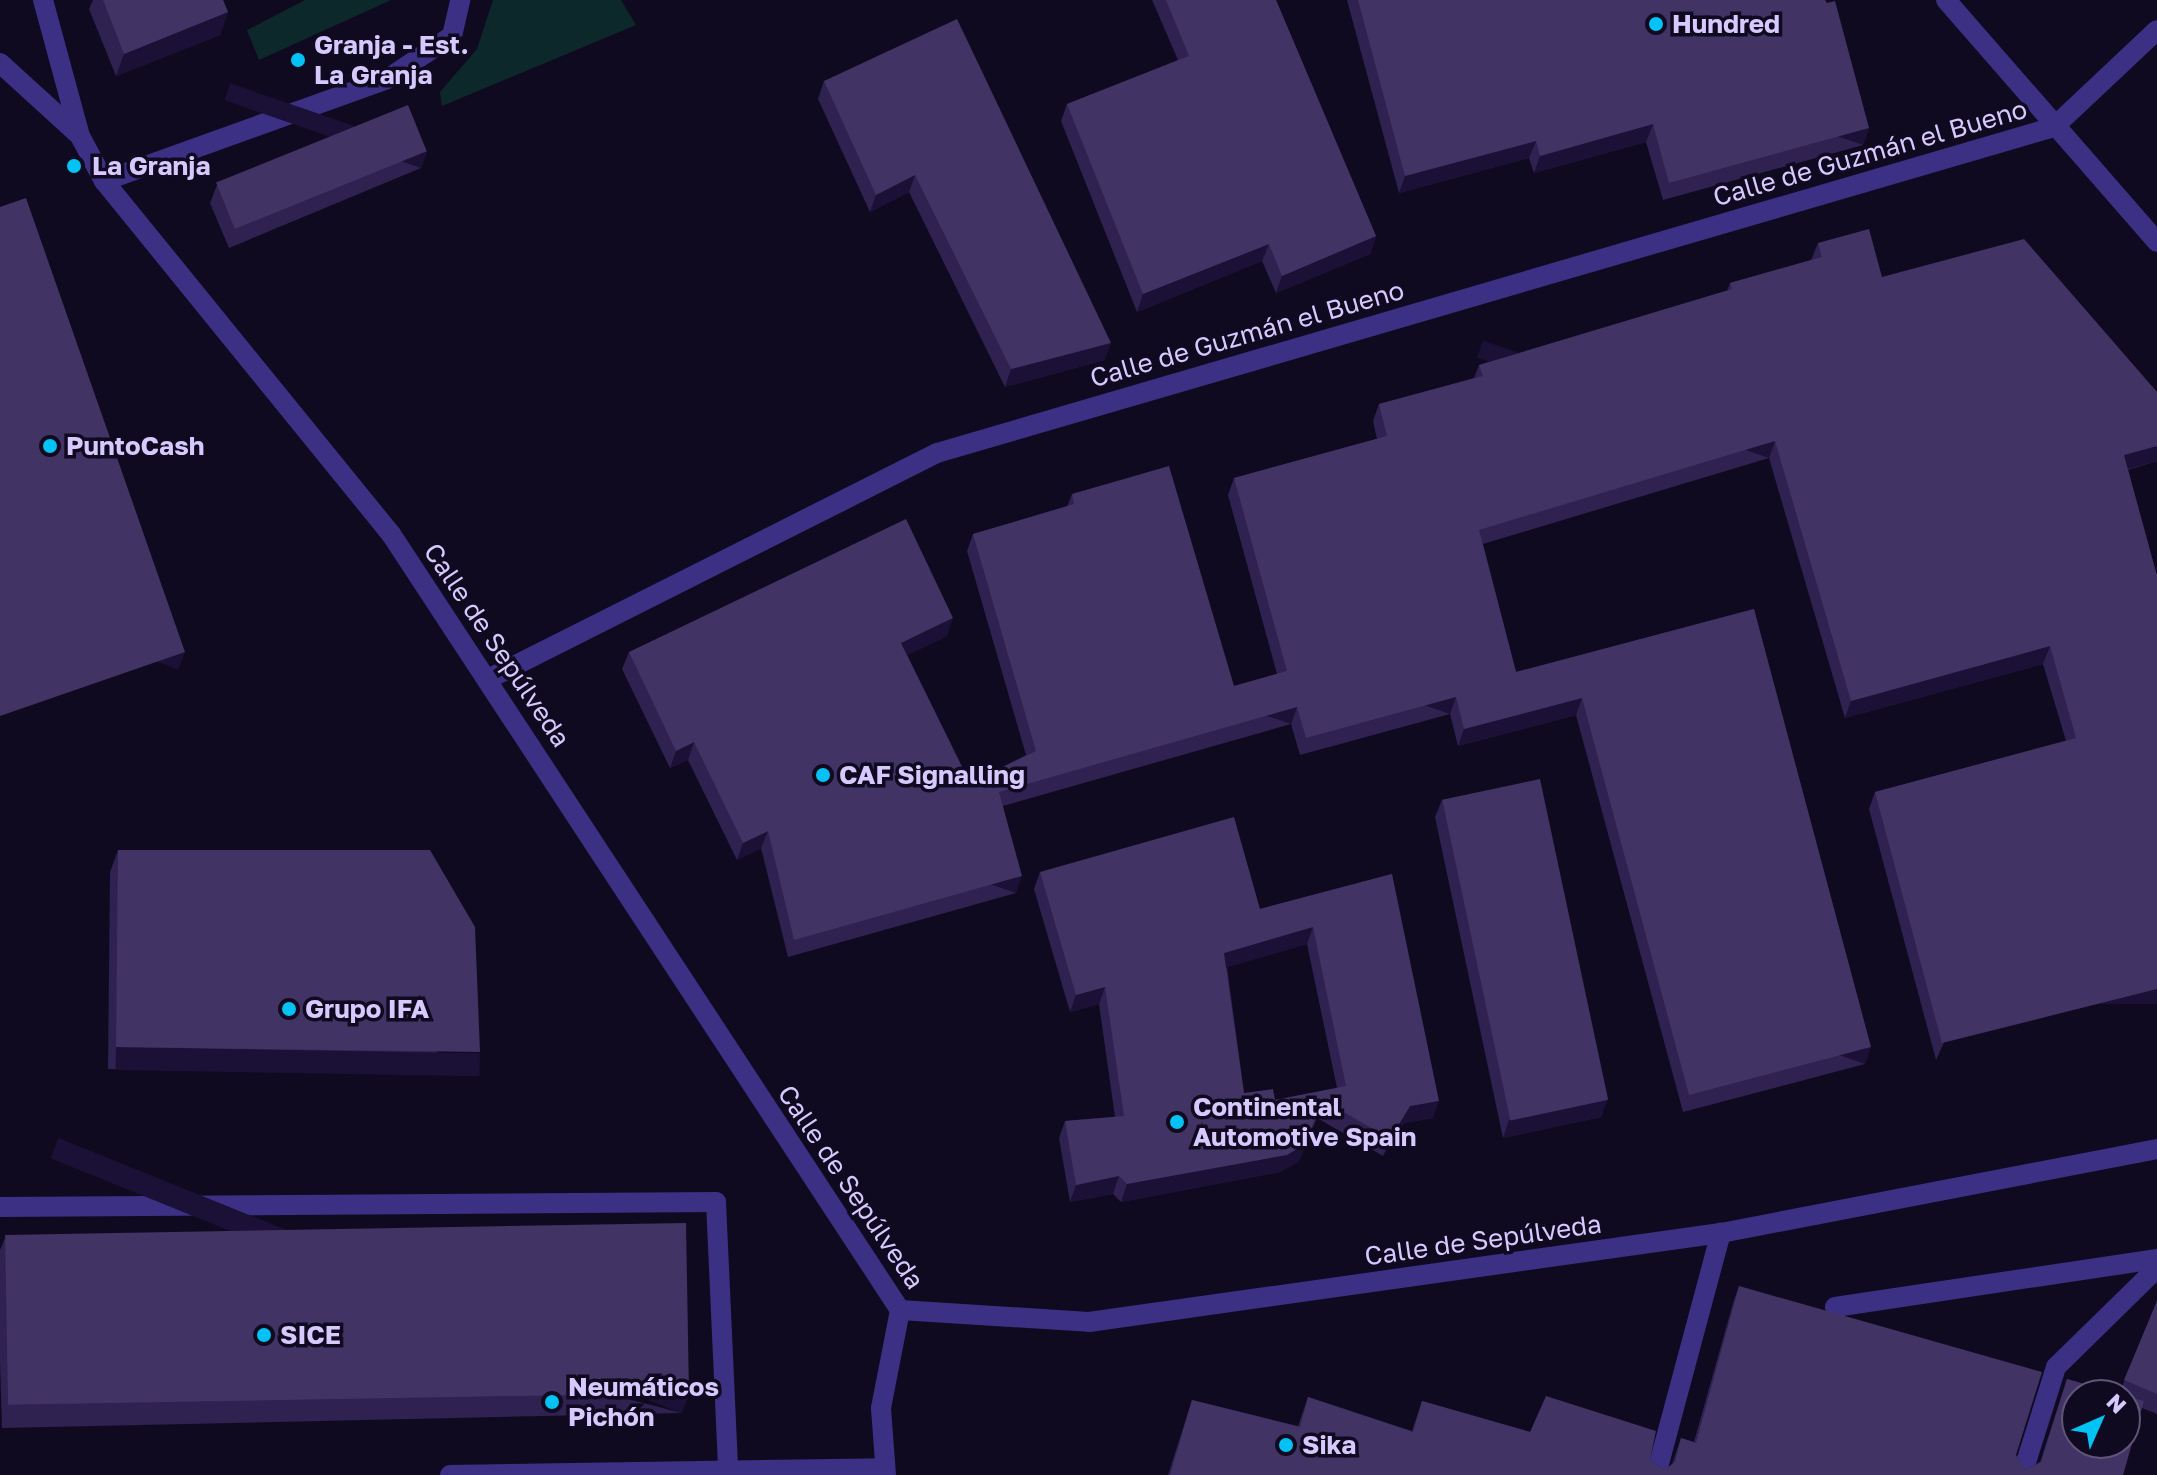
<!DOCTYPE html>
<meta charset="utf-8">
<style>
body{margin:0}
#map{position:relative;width:2157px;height:1475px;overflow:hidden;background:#100a20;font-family:"Golos Text",sans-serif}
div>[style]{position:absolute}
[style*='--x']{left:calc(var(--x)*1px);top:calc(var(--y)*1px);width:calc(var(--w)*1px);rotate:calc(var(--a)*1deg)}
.green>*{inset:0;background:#0d282a}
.minor>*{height:20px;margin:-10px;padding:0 10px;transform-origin:10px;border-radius:10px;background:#3c3084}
.wall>*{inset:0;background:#2f2150}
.shaded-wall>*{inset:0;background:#1b1035;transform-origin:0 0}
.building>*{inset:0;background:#413363;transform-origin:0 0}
.dots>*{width:22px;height:22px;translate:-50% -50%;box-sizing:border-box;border:4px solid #100a20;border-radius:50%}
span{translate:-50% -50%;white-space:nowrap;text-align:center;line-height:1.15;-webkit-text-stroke:7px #100a20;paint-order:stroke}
.poi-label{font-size:26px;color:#d5c9ff;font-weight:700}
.left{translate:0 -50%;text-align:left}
.street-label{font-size:26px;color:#d5c9ff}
.north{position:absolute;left:2061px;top:1379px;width:80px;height:80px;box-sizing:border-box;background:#100a20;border:2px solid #5f5679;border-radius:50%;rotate:45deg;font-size:22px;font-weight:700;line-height:32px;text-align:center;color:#d5c9ff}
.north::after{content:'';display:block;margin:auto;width:28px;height:36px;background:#00c2f4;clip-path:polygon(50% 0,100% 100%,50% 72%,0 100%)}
</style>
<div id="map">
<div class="green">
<div style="clip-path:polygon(305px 0,391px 0,259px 60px,247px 30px)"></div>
<div style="clip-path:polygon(493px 0,621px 0,636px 25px,442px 106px,440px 92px,477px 49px)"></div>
</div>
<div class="minor">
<div style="--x:43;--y:0;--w:141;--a:74.8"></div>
<div style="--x:80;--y:136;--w:51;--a:61.9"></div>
<div style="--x:104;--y:181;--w:455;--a:50.9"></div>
<div style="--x:391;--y:534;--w:928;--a:56.74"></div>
<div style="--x:900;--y:1310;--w:189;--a:3.6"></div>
<div style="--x:1089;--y:1322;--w:638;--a:-8.02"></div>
<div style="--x:1721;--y:1233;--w:444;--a:-10.9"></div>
<div style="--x:1946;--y:0;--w:321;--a:48.9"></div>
<div style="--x:0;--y:63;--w:104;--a:42.3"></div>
<div style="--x:104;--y:181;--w:301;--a:-19.8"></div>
<div style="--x:387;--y:79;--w:78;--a:-33.5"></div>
<div style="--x:452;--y:36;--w:37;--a:-77"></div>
<div style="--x:490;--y:678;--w:500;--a:-26.72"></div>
<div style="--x:937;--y:453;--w:1164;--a:-16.27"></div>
<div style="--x:2054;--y:127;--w:141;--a:-43.3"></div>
<div style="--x:0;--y:1207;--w:716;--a:-0.4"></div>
<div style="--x:716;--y:1202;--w:268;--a:87.4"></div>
<div style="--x:1835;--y:1307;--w:326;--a:-8.5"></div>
<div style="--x:450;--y:1475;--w:435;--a:-0.9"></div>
<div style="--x:886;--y:1475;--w:67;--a:-94.3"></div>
<div style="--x:881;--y:1408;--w:100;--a:-79"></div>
<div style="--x:1656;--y:1475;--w:251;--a:-75"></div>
<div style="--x:2022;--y:1475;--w:113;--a:-72.5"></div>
<div style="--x:2056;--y:1367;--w:141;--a:-44.4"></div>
</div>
<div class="wall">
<div style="clip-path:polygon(93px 0,223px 0,228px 12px,220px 35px,116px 76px,89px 9px)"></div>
<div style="clip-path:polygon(1152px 0,1276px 0,1376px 236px,1370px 254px,1276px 293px,1262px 261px,1137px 312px,1061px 121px,1067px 104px,1178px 60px)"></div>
<div style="clip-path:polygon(1347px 0,1825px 0,1869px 128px,1863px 145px,1663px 200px,1646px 142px,1534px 173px,1529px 158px,1399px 193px)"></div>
<div style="clip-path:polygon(824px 81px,1105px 360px,1005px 387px,909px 192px,870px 212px,818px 99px)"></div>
<div style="clip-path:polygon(427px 151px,421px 168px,229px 248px,210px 203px,217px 185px)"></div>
<div style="clip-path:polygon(1818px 243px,1882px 277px,2157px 392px,2157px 461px,2128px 470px,2157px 576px,1936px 1060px,1869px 809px,1875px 792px,2066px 741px,2043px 664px,1845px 718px,1769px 458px,1483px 544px,1516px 672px,1754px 609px,1865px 1064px,1683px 1112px,1576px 715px,1458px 746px,1450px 714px,1300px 755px,1291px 724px,1003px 806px,1016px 893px,788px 957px,761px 848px,737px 860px,688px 760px,670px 768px,622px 669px,629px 652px,947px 636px,907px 655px,970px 783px,1026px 755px,967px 551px,973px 534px,1067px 507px,1072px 494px,1234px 686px,1277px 674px,1228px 495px,1234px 478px,1377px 439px,1373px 421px,1379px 404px,1474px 378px,1479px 365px,1727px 291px,1730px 283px,1811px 260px)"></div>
<div style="clip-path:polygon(1442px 800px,1607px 1100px,1601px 1117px,1503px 1138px,1435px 817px)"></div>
<div style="clip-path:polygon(118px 850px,472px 1074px,108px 1069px,110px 872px)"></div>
<div style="clip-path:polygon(evenodd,1040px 872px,1260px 909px,1392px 874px,1433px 1118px,1404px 1123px,1383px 1156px,1317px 1118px,1299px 1161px,1280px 1172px,1121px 1202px,1113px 1194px,1070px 1202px,1059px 1138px,1065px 1121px,1115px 1117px,1099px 1004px,1070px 1012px,1034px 889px,1040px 872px,1307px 944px,1337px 1088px,1275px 1100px,1244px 1093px,1227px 967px,1307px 944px)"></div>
<div style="clip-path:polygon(5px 1238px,682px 1413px,2px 1428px,0 1361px,0 1250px)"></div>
<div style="clip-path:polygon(1739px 1286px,2016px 1455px,2025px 1470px,2040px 1462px,2067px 1379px,2119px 1394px,2157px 1301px,2157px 1414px,2142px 1408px,2123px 1475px,1168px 1475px,1192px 1400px,1298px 1426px,1308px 1397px,1412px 1431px,1422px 1401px,1530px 1432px,1650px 1460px,1665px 1470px,1672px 1464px,1681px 1438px,1694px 1442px,1733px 1303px)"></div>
</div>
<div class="shaded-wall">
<div style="clip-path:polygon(228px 12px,220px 35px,116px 76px,124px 54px)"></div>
<div style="clip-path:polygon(1653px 124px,1646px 142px,1534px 173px,1540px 156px)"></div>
<div style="left:1869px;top:128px;width:18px;height:207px;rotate:109deg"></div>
<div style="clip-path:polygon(1536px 141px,1529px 158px,1399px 193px,1405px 176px)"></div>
<div style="left:427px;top:151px;width:18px;height:208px;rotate:109deg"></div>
<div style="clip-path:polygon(915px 175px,909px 192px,870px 212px,876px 195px)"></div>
<div style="clip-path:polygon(1376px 236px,1370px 254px,1276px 293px,1282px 276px)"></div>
<div style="clip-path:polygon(1269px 244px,1262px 261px,1137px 312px,1143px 294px)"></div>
<div style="clip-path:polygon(1111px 343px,1105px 360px,1005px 387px,1011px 369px)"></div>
<div style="left:1775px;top:441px;width:18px;height:309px;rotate:109deg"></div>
<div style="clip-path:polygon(2157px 446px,2157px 461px,2117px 472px,2124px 455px)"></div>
<div style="clip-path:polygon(953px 618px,947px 636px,895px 661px,901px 643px)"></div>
<div style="clip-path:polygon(2050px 646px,2043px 664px,1845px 718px,1851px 701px)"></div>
<div style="left:185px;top:652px;width:19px;height:196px;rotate:111deg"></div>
<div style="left:1456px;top:697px;width:18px;height:156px;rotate:109deg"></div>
<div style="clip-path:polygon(1582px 698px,1576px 715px,1458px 746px,1464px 729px)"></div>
<div style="left:1297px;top:707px;width:18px;height:310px;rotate:109deg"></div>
<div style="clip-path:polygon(694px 742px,688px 760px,670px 768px,676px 751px)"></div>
<div style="clip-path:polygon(768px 831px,761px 848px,737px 860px,743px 843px)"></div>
<div style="left:1022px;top:876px;width:18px;height:237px;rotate:109deg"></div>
<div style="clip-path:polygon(1313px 927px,1307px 944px,1218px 970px,1224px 953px)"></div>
<div style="clip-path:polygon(1105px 987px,1099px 1004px,1070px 1012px,1076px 995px)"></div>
<div style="left:2157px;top:989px;width:15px;height:222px;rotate:90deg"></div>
<div style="left:116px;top:1047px;width:364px;height:23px;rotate:1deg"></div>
<div style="left:1871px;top:1047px;width:18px;height:188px;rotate:109deg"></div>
<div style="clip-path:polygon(1323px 1100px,1299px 1161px,1280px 1172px,1121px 1202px,1127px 1184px)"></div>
<div style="clip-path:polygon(1607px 1100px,1601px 1117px,1503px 1138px,1509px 1120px)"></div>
<div style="clip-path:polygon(1439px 1101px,1433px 1118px,1404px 1123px,1383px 1156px,1390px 1139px,1410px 1106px)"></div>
<div style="clip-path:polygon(1119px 1176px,1113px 1194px,1070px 1202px,1076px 1185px)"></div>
<div style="left:690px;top:1393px;width:22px;height:681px;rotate:112deg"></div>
</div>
<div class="building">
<div style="clip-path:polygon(103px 0,223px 0,228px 12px,124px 54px)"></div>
<div style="clip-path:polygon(1166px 0,1276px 0,1376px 236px,1282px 276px,1269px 244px,1143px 294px,1067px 104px,1189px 56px)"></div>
<div style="clip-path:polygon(1358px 0,1825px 0,1827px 3px,1835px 1px,1869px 128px,1669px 183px,1653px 124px,1540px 156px,1536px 141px,1405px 176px)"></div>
<div style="clip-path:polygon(957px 19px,1111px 343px,1011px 369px,915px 175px,876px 195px,824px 81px)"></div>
<div style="left:408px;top:105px;width:50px;height:207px;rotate:68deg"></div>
<div style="clip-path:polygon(26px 198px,185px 652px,0 716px,0 207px)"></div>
<div style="clip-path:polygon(1869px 229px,1882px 277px,2024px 239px,2157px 392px,2157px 446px,2124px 455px,2157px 576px,2157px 989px,1942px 1043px,1875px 792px,2076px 738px,2050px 646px,1851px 701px,1775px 441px,1479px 530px,1516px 672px,1754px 609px,1871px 1047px,1689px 1095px,1582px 698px,1464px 729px,1456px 697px,1306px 738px,1297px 707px,999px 792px,1022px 876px,794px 940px,768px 831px,743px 843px,694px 742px,676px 751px,629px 652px,906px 519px,953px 618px,901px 643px,970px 783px,1036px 751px,973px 534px,1074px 504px,1072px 494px,1169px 466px,1234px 686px,1287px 671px,1234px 478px,1387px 436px,1379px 404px,1483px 376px,1479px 365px,1732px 289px,1730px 283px,1822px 257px,1818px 243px)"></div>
<div style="left:1540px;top:779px;width:328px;height:100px;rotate:78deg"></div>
<div style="clip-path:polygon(evenodd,1234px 817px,1260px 909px,1392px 874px,1439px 1101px,1410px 1106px,1390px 1139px,1323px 1100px,1305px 1144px,1287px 1155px,1127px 1184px,1119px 1176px,1076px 1185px,1065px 1121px,1124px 1116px,1105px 987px,1076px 995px,1040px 872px,1234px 817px,1313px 927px,1346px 1086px,1275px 1100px,1273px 1089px,1244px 1093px,1224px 953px,1313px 927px)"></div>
<div style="clip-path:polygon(118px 850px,430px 850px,475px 927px,480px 1052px,116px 1047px)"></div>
<div style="left:686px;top:1223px;width:170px;height:681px;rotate:89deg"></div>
<div style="clip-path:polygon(1739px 1286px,2042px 1372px,2016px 1455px,2025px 1470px,2041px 1462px,2067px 1379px,2123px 1395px,2077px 1395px,2077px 1443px,2125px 1443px,2125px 1396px,2144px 1401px,2123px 1475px,1170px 1475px,1192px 1400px,1300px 1427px,1308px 1397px,1413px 1432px,1422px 1401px,1530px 1432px,1546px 1396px,1656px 1431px,1650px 1460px,1665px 1470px,1675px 1462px,1681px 1438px,1696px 1443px)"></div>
<div style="clip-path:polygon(2157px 1301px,2157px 1394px,2124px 1380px)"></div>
</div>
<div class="dots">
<div style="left:1656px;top:24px;background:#00c2f4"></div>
<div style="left:298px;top:60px;background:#00c2f4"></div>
<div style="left:74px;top:166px;background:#00c2f4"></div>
<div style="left:50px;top:446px;background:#00c2f4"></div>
<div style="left:823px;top:775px;background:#00c2f4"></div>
<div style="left:289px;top:1009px;background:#00c2f4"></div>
<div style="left:1177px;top:1122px;background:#00c2f4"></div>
<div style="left:264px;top:1335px;background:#00c2f4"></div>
<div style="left:552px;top:1402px;background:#00c2f4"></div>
<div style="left:1286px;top:1445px;background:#00c2f4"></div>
</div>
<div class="poi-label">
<span class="left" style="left:1672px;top:24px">Hundred</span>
<span class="left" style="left:314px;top:60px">Granja - Est.<br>La Granja</span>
<span class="left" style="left:92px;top:166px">La Granja</span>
<span class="left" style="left:66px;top:446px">PuntoCash</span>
<span class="left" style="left:839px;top:775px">CAF Signalling</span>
<span class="left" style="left:305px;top:1009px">Grupo IFA</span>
<span class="left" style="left:1193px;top:1122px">Continental<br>Automotive Spain</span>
<span class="left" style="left:280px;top:1335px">SICE</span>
<span class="left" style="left:568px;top:1402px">Neumáticos<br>Pichón</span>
<span class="left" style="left:1302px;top:1445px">Sika</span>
</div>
<div class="street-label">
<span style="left:1870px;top:153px;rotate:-16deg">Calle de Guzmán el Bueno</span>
<span style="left:1247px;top:334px;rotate:-16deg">Calle de Guzmán el Bueno</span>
<span style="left:497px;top:645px;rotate:56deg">Calle de Sepúlveda</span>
<span style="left:851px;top:1187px;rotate:56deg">Calle de Sepúlveda</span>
<span style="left:1483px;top:1240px;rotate:-8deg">Calle de Sepúlveda</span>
</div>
<div class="north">N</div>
</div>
